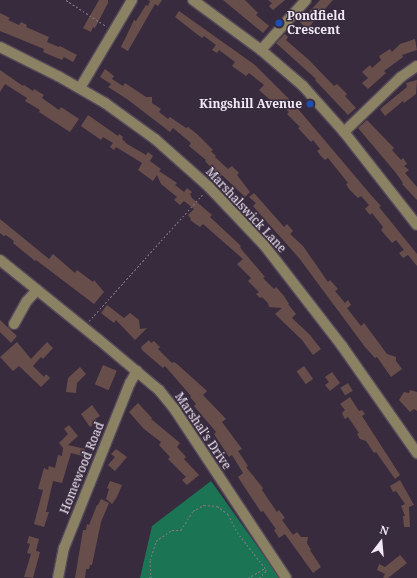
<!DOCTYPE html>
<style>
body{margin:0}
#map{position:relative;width:417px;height:578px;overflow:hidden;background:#382b3e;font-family:"Noto Serif",serif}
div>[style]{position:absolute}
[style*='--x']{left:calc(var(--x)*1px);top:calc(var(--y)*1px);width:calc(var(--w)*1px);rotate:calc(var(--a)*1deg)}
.forest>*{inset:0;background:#1b7453}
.building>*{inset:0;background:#684e4b;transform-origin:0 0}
.path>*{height:1px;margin-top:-0.5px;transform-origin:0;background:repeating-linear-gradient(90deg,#837888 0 2px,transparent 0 4px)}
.roads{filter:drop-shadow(1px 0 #56495b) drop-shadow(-1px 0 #56495b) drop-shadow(0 1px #56495b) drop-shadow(0 -1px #56495b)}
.minor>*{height:10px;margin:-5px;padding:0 5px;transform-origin:5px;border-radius:5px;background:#8b8163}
.dots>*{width:11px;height:11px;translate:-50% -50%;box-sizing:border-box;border:2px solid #382b3e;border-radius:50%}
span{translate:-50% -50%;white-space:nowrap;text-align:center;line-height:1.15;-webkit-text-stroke:3px #382b3e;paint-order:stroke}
.poi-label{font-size:12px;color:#f1e9f5;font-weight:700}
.left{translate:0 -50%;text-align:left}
.right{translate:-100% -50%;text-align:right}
.street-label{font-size:12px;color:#f1e9f5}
.north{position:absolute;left:361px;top:522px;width:40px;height:40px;-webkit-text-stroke:3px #382b3e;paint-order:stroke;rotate:16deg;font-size:11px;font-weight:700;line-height:16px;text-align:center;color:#f1e9f5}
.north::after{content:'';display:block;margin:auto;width:14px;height:18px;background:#f1e9f5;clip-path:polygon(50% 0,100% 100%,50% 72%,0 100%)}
</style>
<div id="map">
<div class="forest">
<div style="clip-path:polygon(211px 481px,280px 578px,140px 578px,152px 526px)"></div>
</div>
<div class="building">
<div style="clip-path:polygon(99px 0,108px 0,108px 3px,95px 28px,93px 27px,91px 32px,83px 28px)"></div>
<div style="clip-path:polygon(148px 0,162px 0,158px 6px,155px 4px,128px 51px,121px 47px,134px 20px,136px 21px,146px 5px,148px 6px,150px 1px)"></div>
<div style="clip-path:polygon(223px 0,245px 0,258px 13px,256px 15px,269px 26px,263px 33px)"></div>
<div style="clip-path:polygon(268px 0,285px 0,273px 10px,269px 6px,272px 3px)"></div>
<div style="clip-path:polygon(320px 0,333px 0,307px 29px,300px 22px)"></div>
<div style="clip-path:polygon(179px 11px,255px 65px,293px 103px,371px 195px,381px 206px,379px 207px,417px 254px,417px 266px,408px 255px,403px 258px,399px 253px,404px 250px,396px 240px,392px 243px,381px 230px,383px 227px,372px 213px,370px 215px,365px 209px,369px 205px,361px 196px,358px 198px,349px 189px,346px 184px,348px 183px,328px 158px,325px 160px,321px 156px,317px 151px,320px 149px,313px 140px,311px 142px,298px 128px,300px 127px,287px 114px,289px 112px,281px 104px,278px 107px,259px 90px,264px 85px,249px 73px,246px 76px,232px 66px,235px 62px,219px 50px,217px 53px,212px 50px,216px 45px,204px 36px,202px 38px,175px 17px)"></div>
<div style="clip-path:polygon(0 13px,10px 18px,8px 20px,19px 25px,21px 22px,27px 25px,26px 27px,49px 37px,47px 42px,59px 47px,60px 46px,77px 55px,73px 62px,64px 57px,62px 60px,43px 52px,44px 49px,0 31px)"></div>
<div style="clip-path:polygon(285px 34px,288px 37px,286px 40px,310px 61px,334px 86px,337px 84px,347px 94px,345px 96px,356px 108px,348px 115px,315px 80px,316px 79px,276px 43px)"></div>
<div style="clip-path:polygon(415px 39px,417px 50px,402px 55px,403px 57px,384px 71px,386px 73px,368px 89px,362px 83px,368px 78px,362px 72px,370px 65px,372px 68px,381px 60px,379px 56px,390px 49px,392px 52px,400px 44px)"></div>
<div style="clip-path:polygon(105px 69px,114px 76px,112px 79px,123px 86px,125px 83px,146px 97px,152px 97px,152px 103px,161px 109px,159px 112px,168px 119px,170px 117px,186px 128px,188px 127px,197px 134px,213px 150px,211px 151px,216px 156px,215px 157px,228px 169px,232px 166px,239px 173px,237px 175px,250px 192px,245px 197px,222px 175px,220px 177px,216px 173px,205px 161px,206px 160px,189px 146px,191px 143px,173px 128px,170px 132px,127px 99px,108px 87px,111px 84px,100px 77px)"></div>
<div style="clip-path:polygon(0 70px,23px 86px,24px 85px,33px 91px,34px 89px,44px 95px,42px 98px,59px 110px,61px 107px,79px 119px,70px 132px,39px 112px,40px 110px,25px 101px,27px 98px,5px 84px,0 92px)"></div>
<div style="clip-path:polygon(417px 80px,416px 94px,404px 103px,403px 101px,385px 116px,380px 109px,407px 87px,406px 83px)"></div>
<div style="clip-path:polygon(88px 115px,118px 136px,119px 134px,123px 137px,122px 139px,127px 144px,146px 155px,148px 152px,153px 156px,150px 161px,161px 169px,159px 171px,177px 183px,175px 185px,184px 192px,187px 188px,192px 192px,190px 194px,192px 198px,212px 215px,210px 217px,241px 246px,240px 247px,242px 250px,265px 277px,263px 278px,274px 289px,276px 287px,284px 296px,289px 304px,288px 304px,296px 314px,292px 318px,310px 335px,321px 349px,313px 355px,302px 340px,275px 314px,282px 308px,269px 307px,268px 303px,262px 297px,260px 298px,256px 294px,259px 292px,248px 281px,251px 278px,237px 264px,243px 259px,203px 224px,200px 227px,190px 220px,191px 219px,188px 215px,194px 209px,184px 201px,180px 205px,174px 200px,177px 197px,161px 184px,157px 175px,153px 181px,138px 170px,142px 163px,116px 147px,114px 150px,110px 147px,113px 143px,103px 137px,101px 140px,81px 126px)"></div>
<div style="clip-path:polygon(367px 120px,394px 148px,392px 150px,401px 160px,403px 158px,407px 164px,404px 166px,409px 170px,405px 173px,417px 187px,417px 200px,402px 184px,403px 183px,396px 173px,358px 128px)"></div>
<div style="clip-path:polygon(254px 193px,284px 227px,287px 224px,293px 231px,290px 234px,303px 246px,328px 282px,330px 280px,338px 289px,335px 291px,345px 303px,348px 300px,351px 305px,347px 308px,361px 326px,364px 323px,387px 354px,396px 357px,396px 361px,402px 369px,391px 377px,377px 357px,375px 358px,365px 347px,299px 258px,253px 206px,256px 203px,249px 197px)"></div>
<div style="clip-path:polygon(0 219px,49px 259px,53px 254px,75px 273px,77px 270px,93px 282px,94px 280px,104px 292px,94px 304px,36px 260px,35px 261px,13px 243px,14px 241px,6px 235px,4px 236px,0 233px)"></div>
<div style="clip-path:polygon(107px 305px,124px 318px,130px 313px,139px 320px,140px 329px,147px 328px,135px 340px,116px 320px,114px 323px,101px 313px)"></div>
<div style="clip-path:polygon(0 320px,17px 336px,11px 343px,0 332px)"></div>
<div style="clip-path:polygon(149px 340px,151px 343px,154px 341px,160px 347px,158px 349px,172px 363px,174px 362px,177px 364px,207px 391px,203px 395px,226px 419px,222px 422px,242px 449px,238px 451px,248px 466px,246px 467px,263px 488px,262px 490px,277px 512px,279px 510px,285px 518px,282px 520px,293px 535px,297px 532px,301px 537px,308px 537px,307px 543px,311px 550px,310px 550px,321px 567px,313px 573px,285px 534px,279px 538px,274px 530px,276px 529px,263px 511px,261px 512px,238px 477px,243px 473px,232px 455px,229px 457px,214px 434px,216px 432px,194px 406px,196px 404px,190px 397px,191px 396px,165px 366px,163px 368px,142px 350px,141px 347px)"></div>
<div style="clip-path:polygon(17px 342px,31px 359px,47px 342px,53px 348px,43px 359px,41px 357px,33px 366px,44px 377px,46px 374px,50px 378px,41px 387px,19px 366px,13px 371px,0 357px)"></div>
<div style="left:103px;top:365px;width:15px;height:21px;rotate:23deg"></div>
<div style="left:304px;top:366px;width:16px;height:9px;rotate:55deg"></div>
<div style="clip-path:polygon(80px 367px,86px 374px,77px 383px,76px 393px,66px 392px,68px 378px)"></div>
<div style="clip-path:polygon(332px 372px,340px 383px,330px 391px,325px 385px,329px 382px,325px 377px)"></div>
<div style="left:348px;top:383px;width:9px;height:9px;rotate:58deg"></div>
<div style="clip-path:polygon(410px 390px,417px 392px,417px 411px,414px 409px,410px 412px,399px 400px,404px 392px,409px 393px)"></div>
<div style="clip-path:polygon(350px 397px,359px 411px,362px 410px,365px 414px,362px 416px,400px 475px,395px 479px,376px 452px,374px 453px,366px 441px,360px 439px,357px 434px,359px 433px,348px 417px,345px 419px,342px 413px,345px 410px,340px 404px)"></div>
<div style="clip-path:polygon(138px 403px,152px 418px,151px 419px,180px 443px,177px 447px,186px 457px,184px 459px,199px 475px,187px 485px,182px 480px,186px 477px,168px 459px,170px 457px,159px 445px,161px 442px,144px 429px,129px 412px)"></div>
<div style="clip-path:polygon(92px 405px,100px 416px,95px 419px,97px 422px,90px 427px,81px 414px)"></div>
<div style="clip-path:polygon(69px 425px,78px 436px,68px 445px,85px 449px,83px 456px,71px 453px,62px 483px,53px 481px,46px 512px,49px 512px,44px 527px,34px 524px,43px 490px,38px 489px,44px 468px,48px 470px,49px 466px,55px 468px,58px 455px,62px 456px,63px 448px,59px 443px,68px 434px,64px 429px)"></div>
<div style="clip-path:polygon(116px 449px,127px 457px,115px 471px,108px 465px,115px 457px,111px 454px)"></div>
<div style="clip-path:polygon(400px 480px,414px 505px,409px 507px,410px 527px,404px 527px,403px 516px,405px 516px,401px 506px,405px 504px,396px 491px,393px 492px,390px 486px)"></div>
<div style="clip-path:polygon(110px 481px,122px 485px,117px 497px,112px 504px,106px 499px,109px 489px,107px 488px)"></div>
<div style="clip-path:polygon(101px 499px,109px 503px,101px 522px,92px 565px,90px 565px,89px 569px,86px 569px,85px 578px,75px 578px,83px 530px,86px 530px,87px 524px,89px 525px,97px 505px,98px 505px)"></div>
<div style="clip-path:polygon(29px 536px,39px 539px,36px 551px,40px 552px,33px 578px,24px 577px,31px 554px,27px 553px,30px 544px,27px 543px)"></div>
<div style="clip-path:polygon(400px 555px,407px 563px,388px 578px,383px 578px,385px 574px,377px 570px,379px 564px,385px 567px)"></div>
</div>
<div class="path">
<div style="--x:66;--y:0;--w:48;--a:33"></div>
<div style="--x:89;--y:321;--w:171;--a:-48.1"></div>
<div style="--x:149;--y:578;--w:4;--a:-63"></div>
<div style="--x:151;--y:578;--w:18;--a:-93"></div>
<div style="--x:150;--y:560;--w:20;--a:-72"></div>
<div style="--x:156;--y:541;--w:19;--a:-35"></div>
<div style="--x:172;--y:530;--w:9;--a:0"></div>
<div style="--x:181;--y:530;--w:22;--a:-58"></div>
<div style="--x:193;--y:511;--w:13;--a:-29"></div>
<div style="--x:204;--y:505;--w:13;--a:4"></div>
<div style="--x:217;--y:506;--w:14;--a:36"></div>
<div style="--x:228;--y:514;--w:20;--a:63"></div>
<div style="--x:237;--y:532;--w:46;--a:52.1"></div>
<div style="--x:248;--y:578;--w:20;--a:-30"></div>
<div style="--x:259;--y:578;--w:10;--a:-45"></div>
<div style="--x:266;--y:571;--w:3;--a:-90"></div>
</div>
<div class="roads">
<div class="minor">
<div style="--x:193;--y:0;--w:84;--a:36.3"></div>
<div style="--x:261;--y:50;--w:55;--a:40.6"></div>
<div style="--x:303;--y:86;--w:62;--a:48.3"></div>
<div style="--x:344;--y:132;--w:118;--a:51.9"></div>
<div style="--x:0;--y:47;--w:65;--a:26.6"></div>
<div style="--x:58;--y:76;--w:54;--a:29.9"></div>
<div style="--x:105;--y:103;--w:62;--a:35.8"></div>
<div style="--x:155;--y:139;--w:72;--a:41.6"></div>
<div style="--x:209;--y:187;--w:80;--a:46.5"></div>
<div style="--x:264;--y:245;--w:128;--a:52.3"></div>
<div style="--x:342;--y:346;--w:131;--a:55"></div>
<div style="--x:261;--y:50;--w:67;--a:-48"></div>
<div style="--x:80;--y:88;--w:102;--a:-59.4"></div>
<div style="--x:344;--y:132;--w:79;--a:-44"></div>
<div style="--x:401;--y:77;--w:19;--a:-35"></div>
<div style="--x:0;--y:260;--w:126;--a:38.9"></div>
<div style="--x:98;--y:339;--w:80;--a:39.9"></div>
<div style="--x:159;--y:390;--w:26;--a:51"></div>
<div style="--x:175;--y:410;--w:201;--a:56.5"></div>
<div style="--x:14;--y:324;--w:26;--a:-61"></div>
<div style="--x:27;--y:301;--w:15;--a:-48"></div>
<div style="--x:58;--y:578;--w:31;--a:-79"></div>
<div style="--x:64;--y:548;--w:178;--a:-68.2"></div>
<div style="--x:130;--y:383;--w:14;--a:-60"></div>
</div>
</div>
<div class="dots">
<div style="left:279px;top:23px;background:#1a4fb4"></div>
<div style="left:310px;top:104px;background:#1a4fb4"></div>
</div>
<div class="poi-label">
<span class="left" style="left:287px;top:23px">Pondfield<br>Crescent</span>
<span class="right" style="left:302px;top:104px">Kingshill Avenue</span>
</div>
<div class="street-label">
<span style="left:246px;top:210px;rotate:47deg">Marshalswick Lane</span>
<span style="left:203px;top:431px;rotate:56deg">Marshal's Drive</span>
<span style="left:82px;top:468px;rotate:-68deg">Homewood Road</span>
</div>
<div class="north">N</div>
</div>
